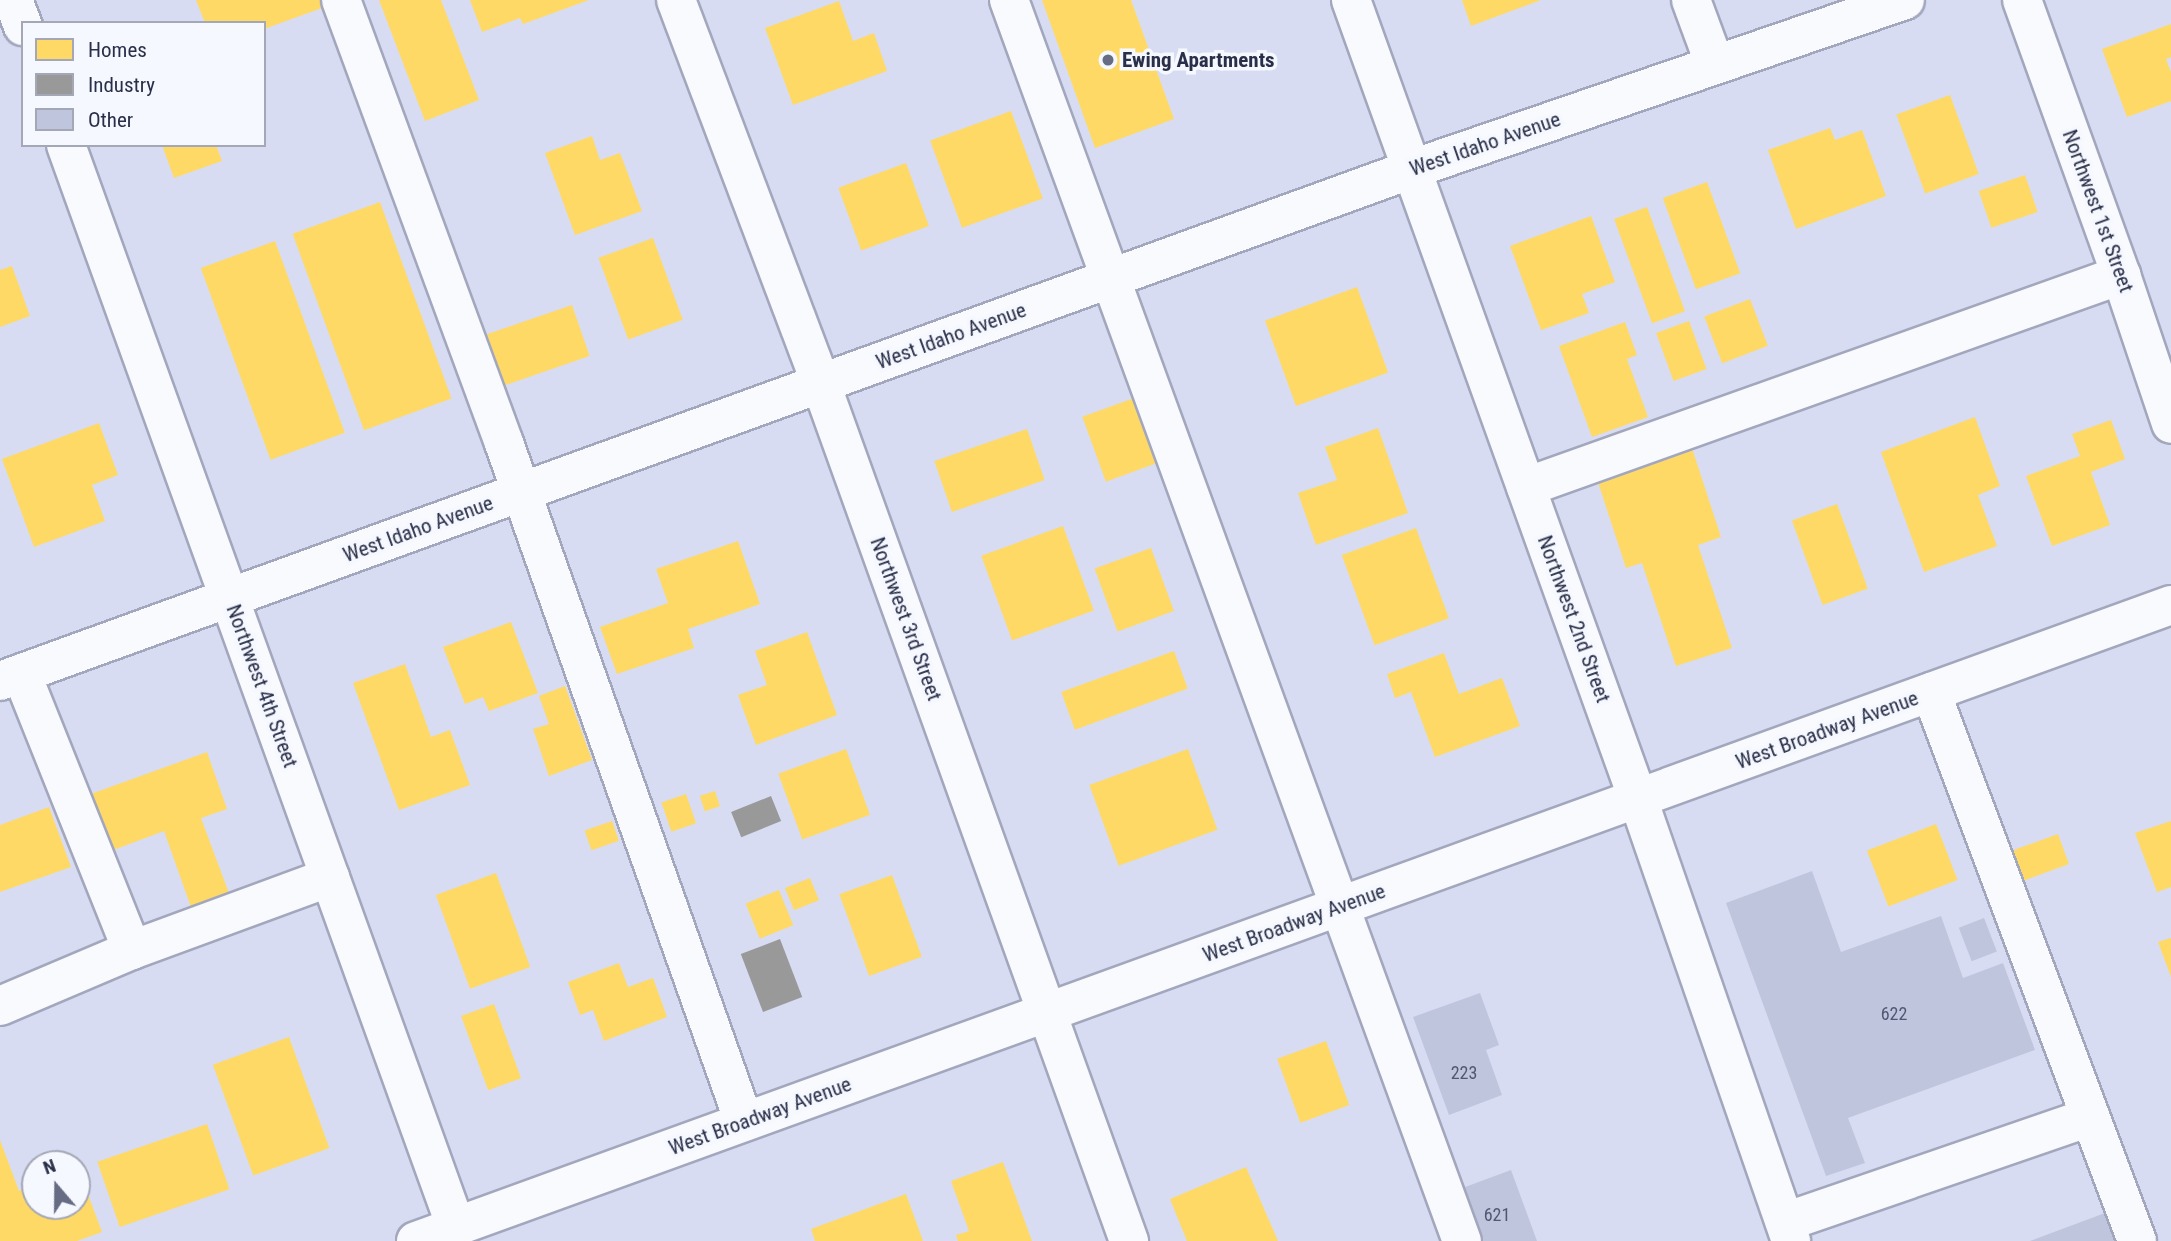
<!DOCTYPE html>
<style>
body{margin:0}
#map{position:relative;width:2171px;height:1241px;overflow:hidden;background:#d7dcf2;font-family:"Roboto Condensed",sans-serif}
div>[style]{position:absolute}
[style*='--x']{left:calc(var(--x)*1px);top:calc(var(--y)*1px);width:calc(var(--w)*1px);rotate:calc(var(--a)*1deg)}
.homes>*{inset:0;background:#ffd966;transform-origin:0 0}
.industry>*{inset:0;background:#999;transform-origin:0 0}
.building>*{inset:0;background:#c0c5de;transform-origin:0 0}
.roads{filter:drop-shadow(2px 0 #a3a7bd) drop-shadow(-2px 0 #a3a7bd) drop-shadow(0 2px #a3a7bd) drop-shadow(0 -2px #a3a7bd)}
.minor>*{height:38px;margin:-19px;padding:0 19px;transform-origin:19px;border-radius:19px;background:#f9fafd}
.dots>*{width:19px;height:19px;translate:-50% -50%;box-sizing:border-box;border:4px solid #f6f8ff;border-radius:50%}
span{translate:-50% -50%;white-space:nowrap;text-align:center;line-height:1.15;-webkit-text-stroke:7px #f6f8ff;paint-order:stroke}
.number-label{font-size:18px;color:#515771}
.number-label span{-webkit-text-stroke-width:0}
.poi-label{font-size:21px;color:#292f49;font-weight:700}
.left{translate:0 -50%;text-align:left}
.street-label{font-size:21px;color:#292f49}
.legend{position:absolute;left:21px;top:21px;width:245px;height:126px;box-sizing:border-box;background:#f6f8ff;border:2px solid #a4a8b6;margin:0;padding:9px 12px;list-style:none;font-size:21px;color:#292f49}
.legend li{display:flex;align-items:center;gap:14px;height:35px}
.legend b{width:35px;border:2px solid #a4a8b6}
.north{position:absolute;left:21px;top:1150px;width:70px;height:70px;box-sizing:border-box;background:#f6f8ff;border:2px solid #a4a8b6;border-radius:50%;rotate:340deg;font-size:19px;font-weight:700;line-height:28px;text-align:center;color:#292f49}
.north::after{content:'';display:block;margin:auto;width:24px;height:32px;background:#666c84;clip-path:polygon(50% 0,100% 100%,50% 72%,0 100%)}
</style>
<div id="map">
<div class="homes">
<div style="clip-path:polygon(196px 0,320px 0,322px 8px,264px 29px,264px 23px,205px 23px)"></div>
<div style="clip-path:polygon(379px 0,441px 0,479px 100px,425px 121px)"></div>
<div style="clip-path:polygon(470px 0,589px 0,523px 24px,520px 18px,482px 32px)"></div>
<div style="clip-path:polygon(1042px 0,1131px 0,1174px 119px,1095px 148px)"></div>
<div style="clip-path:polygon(1462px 0,1541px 0,1471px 26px)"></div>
<div style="clip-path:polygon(839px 1px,853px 41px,874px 33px,887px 71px,793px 105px,765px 28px)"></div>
<div style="clip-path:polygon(2171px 24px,2171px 57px,2166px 59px,2171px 72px,2171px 101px,2127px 117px,2102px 49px)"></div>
<div style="left:1950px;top:95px;width:84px;height:57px;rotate:70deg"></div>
<div style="left:1011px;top:111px;width:93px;height:86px;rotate:70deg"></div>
<div style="clip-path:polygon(1830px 128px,1835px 140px,1862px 130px,1886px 196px,1796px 229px,1768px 150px)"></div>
<div style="clip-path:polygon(592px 136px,600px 160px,620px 153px,642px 211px,575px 235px,545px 153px)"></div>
<div style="clip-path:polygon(162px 145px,216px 145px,222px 161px,174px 178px)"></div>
<div style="left:906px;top:163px;width:67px;height:72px;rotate:70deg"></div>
<div style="left:2025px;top:175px;width:39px;height:49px;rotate:71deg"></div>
<div style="left:1707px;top:182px;width:97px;height:47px;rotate:70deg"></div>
<div style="left:380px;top:202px;width:209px;height:93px;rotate:70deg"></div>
<div style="left:1647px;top:207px;width:111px;height:35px;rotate:70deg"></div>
<div style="clip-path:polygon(1591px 216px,1615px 282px,1582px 294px,1589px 313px,1541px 330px,1510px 246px)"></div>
<div style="left:653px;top:238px;width:87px;height:58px;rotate:70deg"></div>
<div style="left:275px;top:241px;width:204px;height:79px;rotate:70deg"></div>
<div style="clip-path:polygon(12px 266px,30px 316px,0 327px,0 270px)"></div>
<div style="left:1357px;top:287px;width:91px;height:98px;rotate:70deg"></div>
<div style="left:1750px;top:299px;width:50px;height:49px;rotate:69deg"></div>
<div style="left:572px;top:305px;width:54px;height:90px;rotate:71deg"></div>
<div style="left:1689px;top:321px;width:51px;height:35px;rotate:70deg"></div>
<div style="clip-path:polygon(1625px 322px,1637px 355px,1627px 359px,1648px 417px,1592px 437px,1559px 346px)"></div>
<div style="left:1134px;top:398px;width:69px;height:55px;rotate:70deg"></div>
<div style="clip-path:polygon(1975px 417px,2000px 486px,1978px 495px,1997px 546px,1924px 572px,1881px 452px)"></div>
<div style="clip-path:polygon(2111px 420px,2125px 459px,2091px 472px,2110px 525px,2052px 546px,2026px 476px,2080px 456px,2072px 434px)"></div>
<div style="clip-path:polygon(99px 423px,118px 475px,92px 485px,105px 521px,34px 547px,2px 459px)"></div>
<div style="clip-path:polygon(1378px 428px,1408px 513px,1316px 545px,1298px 493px,1337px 480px,1325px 447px)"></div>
<div style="left:1027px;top:429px;width:54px;height:98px;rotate:71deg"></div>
<div style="clip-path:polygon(1691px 445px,1721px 537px,1698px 545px,1732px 648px,1676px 666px,1642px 563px,1626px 568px,1596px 476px)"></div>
<div style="left:1837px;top:504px;width:90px;height:48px;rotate:70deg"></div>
<div style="left:1063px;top:526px;width:90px;height:87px;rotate:70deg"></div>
<div style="left:1416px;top:528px;width:96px;height:79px;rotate:70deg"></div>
<div style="clip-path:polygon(738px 541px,760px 604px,688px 629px,694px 648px,617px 674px,600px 627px,668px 603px,656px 569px)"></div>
<div style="left:1151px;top:548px;width:67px;height:60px;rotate:70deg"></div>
<div style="clip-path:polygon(511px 622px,538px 693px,489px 711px,483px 697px,465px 704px,443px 647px)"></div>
<div style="clip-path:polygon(807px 632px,837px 715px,756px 745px,738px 695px,767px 685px,755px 651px)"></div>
<div style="left:1174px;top:651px;width:40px;height:120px;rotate:70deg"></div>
<div style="clip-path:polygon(1444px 653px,1459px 694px,1502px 678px,1520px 726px,1435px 757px,1411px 692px,1395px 698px,1387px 674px)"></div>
<div style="clip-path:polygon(405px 664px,431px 737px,450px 730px,470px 785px,399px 810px,353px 683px)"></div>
<div style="clip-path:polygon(565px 686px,592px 760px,549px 776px,533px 729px,549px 724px,539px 696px)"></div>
<div style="left:846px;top:749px;width:70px;height:72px;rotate:70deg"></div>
<div style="left:1188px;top:749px;width:86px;height:105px;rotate:70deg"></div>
<div style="clip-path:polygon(207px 752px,227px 809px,201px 818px,230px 896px,192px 910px,164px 831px,108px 852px,88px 795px)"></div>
<div style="left:715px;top:791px;width:16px;height:16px;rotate:72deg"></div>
<div style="left:686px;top:794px;width:31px;height:26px;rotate:71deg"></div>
<div style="clip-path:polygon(49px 807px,71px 867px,0 892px,0 825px)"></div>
<div style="left:612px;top:821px;width:21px;height:29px;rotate:71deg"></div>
<div style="clip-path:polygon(2171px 821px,2171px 887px,2157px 892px,2135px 833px)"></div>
<div style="left:1936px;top:824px;width:60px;height:74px;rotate:69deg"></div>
<div style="left:2058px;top:834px;width:32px;height:50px;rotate:70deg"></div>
<div style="left:496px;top:873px;width:100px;height:64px;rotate:70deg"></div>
<div style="left:892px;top:875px;width:87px;height:56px;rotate:70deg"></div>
<div style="left:810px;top:878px;width:24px;height:27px;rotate:68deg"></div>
<div style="left:779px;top:890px;width:38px;height:36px;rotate:68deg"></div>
<div style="clip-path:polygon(2171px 938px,2171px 977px,2158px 942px)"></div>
<div style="clip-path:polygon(619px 963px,628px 987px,653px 978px,667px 1017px,604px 1041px,593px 1010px,580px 1015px,568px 982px)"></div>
<div style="left:494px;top:1004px;width:79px;height:35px;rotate:70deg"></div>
<div style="left:289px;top:1037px;width:118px;height:81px;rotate:70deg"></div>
<div style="left:1326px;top:1041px;width:68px;height:52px;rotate:70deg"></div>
<div style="left:207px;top:1124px;width:69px;height:116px;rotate:71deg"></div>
<div style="clip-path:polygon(0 1140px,19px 1191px,35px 1185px,35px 1206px,77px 1206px,77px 1165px,102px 1232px,77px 1241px,0 1241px)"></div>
<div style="clip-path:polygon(1003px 1162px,1032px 1241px,958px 1241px,956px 1235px,969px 1231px,951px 1181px)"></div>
<div style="clip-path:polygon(1246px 1167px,1278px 1241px,1187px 1241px,1170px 1199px)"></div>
<div style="clip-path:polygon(906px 1194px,923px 1241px,815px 1241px,811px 1229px)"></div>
</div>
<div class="industry">
<div style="left:771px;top:796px;width:27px;height:43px;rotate:68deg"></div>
<div style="left:780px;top:939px;width:62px;height:42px;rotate:69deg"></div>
</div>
<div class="building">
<div style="clip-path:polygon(1812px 871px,1841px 952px,1941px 916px,1963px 978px,2003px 963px,2035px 1050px,1848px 1118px,1865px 1163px,1826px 1176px,1726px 903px)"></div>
<div style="left:1984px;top:918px;width:36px;height:27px;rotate:69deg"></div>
<div style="clip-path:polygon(1480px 993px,1499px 1045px,1486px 1050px,1502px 1095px,1449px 1115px,1413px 1017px)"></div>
<div style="clip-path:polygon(1511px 1170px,1537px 1241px,1475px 1241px,1457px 1190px)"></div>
<div style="clip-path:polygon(2105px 1213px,2115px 1241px,2030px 1241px)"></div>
</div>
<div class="roads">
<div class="minor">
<div style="--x:13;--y:0;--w:28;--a:69"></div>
<div style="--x:341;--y:0;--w:472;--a:69.8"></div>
<div style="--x:504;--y:443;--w:720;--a:70.53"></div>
<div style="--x:676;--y:0;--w:410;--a:69.3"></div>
<div style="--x:821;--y:384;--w:911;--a:70.23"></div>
<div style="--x:1009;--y:0;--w:1321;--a:69.95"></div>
<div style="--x:1351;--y:0;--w:849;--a:70.24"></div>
<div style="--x:1638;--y:799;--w:468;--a:70.9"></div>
<div style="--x:1691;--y:0;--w:69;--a:69.7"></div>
<div style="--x:2022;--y:0;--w:292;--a:70.2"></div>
<div style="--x:2121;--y:275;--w:157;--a:71.4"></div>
<div style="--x:66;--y:145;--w:1150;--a:70.18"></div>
<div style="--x:1526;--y:487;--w:632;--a:-19.61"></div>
<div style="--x:0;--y:681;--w:1502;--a:-19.93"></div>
<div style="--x:1412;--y:169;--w:521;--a:-18.92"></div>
<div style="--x:1931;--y:692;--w:586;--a:69.43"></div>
<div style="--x:132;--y:950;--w:211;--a:-20.2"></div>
<div style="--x:0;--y:1006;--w:143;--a:-23"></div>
<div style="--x:132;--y:950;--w:298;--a:-111.8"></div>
<div style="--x:1785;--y:1222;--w:323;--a:-19"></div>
<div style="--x:416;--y:1241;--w:1867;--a:-19.92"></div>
</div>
</div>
<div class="dots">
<div style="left:1108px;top:60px;background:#666c84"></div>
</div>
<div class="number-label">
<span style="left:1894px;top:1014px">622</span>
<span style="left:1464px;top:1073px">223</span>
<span style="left:1497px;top:1215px">621</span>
</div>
<div class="poi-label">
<span class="left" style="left:1122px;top:60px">Ewing Apartments</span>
</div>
<div class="street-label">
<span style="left:1485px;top:144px;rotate:-19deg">West Idaho Avenue</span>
<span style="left:2098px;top:211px;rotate:70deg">Northwest 1st Street</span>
<span style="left:951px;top:336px;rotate:-20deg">West Idaho Avenue</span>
<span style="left:418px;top:529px;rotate:-20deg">West Idaho Avenue</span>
<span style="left:906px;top:619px;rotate:70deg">Northwest 3rd Street</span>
<span style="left:1574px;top:619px;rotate:70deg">Northwest 2nd Street</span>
<span style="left:262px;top:686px;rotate:70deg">Northwest 4th Street</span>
<span style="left:1827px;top:730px;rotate:-20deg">West Broadway Avenue</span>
<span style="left:1294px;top:923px;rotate:-20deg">West Broadway Avenue</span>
<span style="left:760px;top:1116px;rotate:-20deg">West Broadway Avenue</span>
</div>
<ul class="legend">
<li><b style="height:19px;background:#ffd966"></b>Homes</li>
<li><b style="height:19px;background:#999"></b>Industry</li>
<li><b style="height:19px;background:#c0c5de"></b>Other</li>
</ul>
<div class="north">N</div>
</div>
